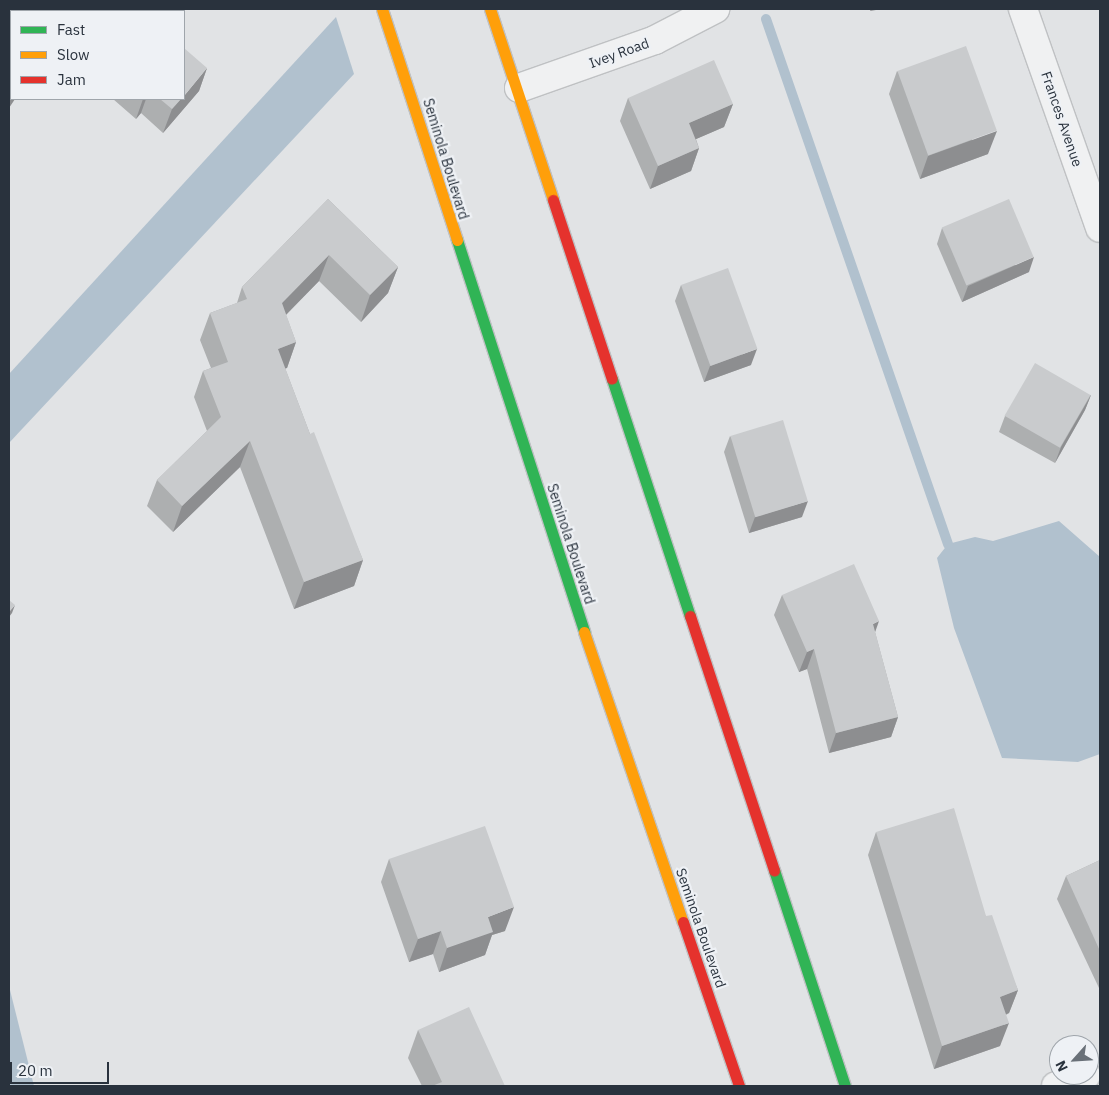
<!DOCTYPE html>
<style>
body{margin:0}
#map{position:relative;width:1109px;height:1095px;overflow:hidden;background:#e1e3e5;font-family:"IBM Plex Sans",sans-serif}
div>[style]{position:absolute}
[style*='--x']{left:calc(var(--x)*1px);top:calc(var(--y)*1px);width:calc(var(--w)*1px);rotate:calc(var(--a)*1deg)}
.water>*{inset:0;background:#b1c1ce}
.stream>*{height:10px;margin:-5px;padding:0 5px;transform-origin:5px;border-radius:5px;background:#b1c1ce}
.roads{filter:drop-shadow(1px 0 #bfc1c3) drop-shadow(-1px 0 #bfc1c3) drop-shadow(0 1px #bfc1c3) drop-shadow(0 -1px #bfc1c3)}
.street>*{height:28px;margin:-14px;padding:0 14px;transform-origin:14px;border-radius:14px;background:#f0f1f2}
.fast>*{height:11px;margin:-5.5px;padding:0 5.5px;transform-origin:5.5px;border-radius:5.5px;background:#30b455}
.slow>*{height:11px;margin:-5.5px;padding:0 5.5px;transform-origin:5.5px;border-radius:5.5px;background:#ff9f0a}
.jam>*{height:11px;margin:-5.5px;padding:0 5.5px;transform-origin:5.5px;border-radius:5.5px;background:#e5322d}
.wall>*{inset:0;background:#adafb0}
.shaded-wall>*{inset:0;background:#8d8e90}
.building>*{inset:0;background:#c9cbcd;transform-origin:0 0}
span{translate:-50% -50%;white-space:nowrap;text-align:center;line-height:1.15;-webkit-text-stroke:4.5px #eef1f5;paint-order:stroke}
.street-label{font-size:14px;color:#29323d}
.frame{position:absolute;inset:0;border:10px solid #29323d;pointer-events:none}
.legend{position:absolute;left:10px;top:10px;width:175px;height:90px;box-sizing:border-box;background:#eef1f5;border:1px solid #9fa5ab;margin:0;padding:6px 9px;list-style:none;font-size:15px;color:#29323d}
.legend li{display:flex;align-items:center;gap:10px;height:25px}
.legend b{width:25px;border:1px solid #9fa5ab}
.north{position:absolute;left:1049px;top:1035px;width:50px;height:50px;box-sizing:border-box;background:#eef1f5;border:1px solid #9fa5ab;border-radius:50%;rotate:244deg;font-size:14px;font-weight:700;line-height:20px;text-align:center;color:#29323d}
.north::after{content:'';display:block;margin:auto;width:18px;height:22px;background:#697078;clip-path:polygon(50% 0,100% 100%,50% 72%,0 100%)}
.scale{position:absolute;left:10px;top:1062px;width:99px;height:22px;box-sizing:border-box;border:2px solid #29323d;border-top:0;padding-left:6px;font-size:15px;line-height:18px;white-space:nowrap;color:#29323d;-webkit-text-stroke:4px #eef1f5;paint-order:stroke}
</style>
<div id="map">
<div class="water">
<div style="clip-path:polygon(336px 17px,354px 74px,9px 443px,9px 374px)"></div>
<div style="clip-path:polygon(1059px 521px,1100px 557px,1100px 754px,1078px 762px,1002px 758px,954px 628px,937px 558px,948px 544px,975px 537px,993px 541px)"></div>
<div style="clip-path:polygon(9px 986px,34px 1086px,9px 1086px)"></div>
</div>
<div class="stream">
<div style="--x:766;--y:19;--w:556;--a:70.88"></div>
</div>
<div class="roads">
<div class="street">
<div style="--x:1023;--y:9;--w:232;--a:70.6"></div>
<div style="--x:519;--y:88;--w:144;--a:-19.4"></div>
<div style="--x:655;--y:40;--w:68;--a:-27.3"></div>
<div style="--x:1056;--y:1086;--w:32;--a:-20"></div>
</div>
<div class="fast">
<div style="--x:457;--y:240;--w:412;--a:72"></div>
<div style="--x:612;--y:379;--w:250;--a:71.8"></div>
<div style="--x:774;--y:870;--w:227;--a:71.8"></div>
</div>
<div class="slow">
<div style="--x:382;--y:9;--w:243;--a:72"></div>
<div style="--x:490;--y:9;--w:201;--a:71.7"></div>
<div style="--x:584;--y:632;--w:306;--a:71.2"></div>
</div>
<div class="jam">
<div style="--x:553;--y:200;--w:188;--a:71.8"></div>
<div style="--x:690;--y:616;--w:268;--a:71.7"></div>
<div style="--x:683;--y:922;--w:173;--a:71.1"></div>
</div>
</div>
<div class="wall">
<div style="clip-path:polygon(207px 68px,199px 91px,163px 133px,141px 113px,136px 119px,113px 99px,184px 99px)"></div>
<div style="clip-path:polygon(897px 71px,988px 154px,920px 179px,889px 94px)"></div>
<div style="clip-path:polygon(628px 98px,733px 104px,724px 127px,696px 139px,699px 148px,691px 171px,650px 189px,620px 121px)"></div>
<div style="clip-path:polygon(328px 199px,398px 267px,388px 293px,361px 322px,319px 281px,286px 315px,296px 342px,287px 368px,285px 368px,310px 434px,363px 560px,354px 586px,294px 609px,240px 467px,173px 532px,147px 506px,157px 480px,207px 431px,194px 397px,203px 371px,211px 368px,200px 340px,210px 313px,237px 303px,242px 287px)"></div>
<div style="clip-path:polygon(942px 228px,1029px 272px,962px 302px,937px 244px)"></div>
<div style="clip-path:polygon(681px 285px,751px 365px,704px 382px,675px 301px)"></div>
<div style="clip-path:polygon(1091px 395px,1085px 410px,1055px 463px,999px 432px,1005px 416px)"></div>
<div style="clip-path:polygon(730px 436px,802px 517px,749px 533px,724px 452px)"></div>
<div style="clip-path:polygon(782px 595px,875px 632px,898px 717px,891px 737px,829px 753px,807px 669px,799px 672px,774px 615px)"></div>
<div style="clip-path:polygon(876px 832px,986px 916px,1018px 990px,1009px 1013px,1006px 1015px,1000px 1046px,934px 1069px,868px 855px)"></div>
<div style="clip-path:polygon(389px 859px,505px 931px,492px 935px,485px 955px,439px 972px,433px 954px,409px 962px,381px 882px)"></div>
<div style="clip-path:polygon(1100px 860px,1100px 987px,1099px 988px,1057px 899px,1066px 876px)"></div>
<div style="clip-path:polygon(418px 1030px,505px 1086px,422px 1086px,408px 1058px)"></div>
</div>
<div class="shaded-wall">
<div style="clip-path:polygon(871px 9px,882px 9px,870px 11px)"></div>
<div style="clip-path:polygon(207px 68px,199px 91px,163px 133px,172px 109px,181px 99px,184px 99px,184px 96px)"></div>
<div style="clip-path:polygon(11px 93px,11px 99px,15px 99px,9px 108px,9px 97px)"></div>
<div style="clip-path:polygon(143px 99px,146px 99px,141px 113px,136px 119px)"></div>
<div style="clip-path:polygon(733px 104px,724px 127px,680px 146px,689px 123px)"></div>
<div style="clip-path:polygon(997px 131px,988px 154px,920px 179px,928px 156px)"></div>
<div style="clip-path:polygon(699px 148px,691px 171px,650px 189px,658px 166px)"></div>
<div style="clip-path:polygon(329px 255px,319px 281px,272px 329px,282px 303px)"></div>
<div style="clip-path:polygon(1034px 257px,1029px 272px,962px 302px,968px 286px)"></div>
<div style="clip-path:polygon(398px 267px,388px 293px,361px 322px,370px 295px)"></div>
<div style="clip-path:polygon(296px 342px,287px 368px,268px 375px,278px 349px)"></div>
<div style="clip-path:polygon(757px 349px,751px 365px,704px 382px,710px 366px)"></div>
<div style="clip-path:polygon(1091px 395px,1085px 410px,1055px 463px,1061px 447px)"></div>
<div style="clip-path:polygon(250px 441px,240px 467px,173px 532px,182px 506px)"></div>
<div style="clip-path:polygon(808px 501px,802px 517px,749px 533px,755px 517px)"></div>
<div style="clip-path:polygon(363px 560px,354px 586px,294px 609px,304px 582px)"></div>
<div style="clip-path:polygon(15px 605px,12px 613px,9px 617px,9px 612px)"></div>
<div style="clip-path:polygon(879px 621px,872px 641px,873px 624px)"></div>
<div style="clip-path:polygon(814px 649px,807px 669px,799px 672px,807px 652px)"></div>
<div style="clip-path:polygon(898px 717px,891px 737px,829px 753px,836px 733px)"></div>
<div style="clip-path:polygon(514px 907px,505px 931px,492px 935px,485px 955px,439px 972px,447px 948px,488px 917px)"></div>
<div style="clip-path:polygon(441px 931px,433px 954px,409px 962px,418px 939px)"></div>
<div style="clip-path:polygon(1018px 990px,1009px 1013px,991px 1020px,1000px 997px)"></div>
<div style="clip-path:polygon(1009px 1023px,1000px 1046px,934px 1069px,942px 1046px)"></div>
</div>
<div class="building">
<div style="clip-path:polygon(9px 9px,61px 9px,65px 11px,11px 11px,11px 93px,9px 97px)"></div>
<div style="clip-path:polygon(112px 9px,139px 9px,142px 11px,110px 11px)"></div>
<div style="left:966px;top:46px;width:90px;height:73px;rotate:70deg"></div>
<div style="clip-path:polygon(184px 48px,207px 68px,184px 96px)"></div>
<div style="clip-path:polygon(714px 60px,733px 104px,689px 123px,699px 148px,658px 166px,628px 98px)"></div>
<div style="clip-path:polygon(160px 99px,181px 99px,172px 109px)"></div>
<div style="clip-path:polygon(328px 199px,398px 267px,370px 295px,329px 255px,282px 303px,296px 342px,278px 349px,310px 434px,314px 432px,363px 560px,304px 582px,250px 441px,182px 506px,157px 480px,221px 417px,203px 371px,228px 362px,210px 313px,247px 299px,242px 287px)"></div>
<div style="left:1009px;top:199px;width:63px;height:73px;rotate:67deg"></div>
<div style="left:728px;top:268px;width:86px;height:50px;rotate:70deg"></div>
<div style="left:1035px;top:363px;width:64px;height:61px;rotate:30deg"></div>
<div style="left:783px;top:420px;width:85px;height:55px;rotate:73deg"></div>
<div style="clip-path:polygon(854px 564px,879px 621px,873px 624px,898px 717px,836px 733px,814px 649px,807px 652px,782px 595px)"></div>
<div style="clip-path:polygon(9px 600px,15px 605px,9px 612px)"></div>
<div style="clip-path:polygon(954px 808px,986px 916px,992px 915px,1018px 990px,1000px 997px,1009px 1023px,942px 1046px,876px 832px)"></div>
<div style="clip-path:polygon(485px 826px,514px 907px,488px 917px,493px 932px,447px 948px,441px 931px,418px 939px,389px 859px)"></div>
<div style="clip-path:polygon(1100px 860px,1100px 951px,1066px 876px)"></div>
<div style="clip-path:polygon(469px 1007px,505px 1086px,432px 1086px,442px 1082px,418px 1030px)"></div>
</div>
<div class="street-label">
<span style="left:619px;top:53px;rotate:-20deg">Ivey Road</span>
<span style="left:1062px;top:119px;rotate:71deg">Frances Avenue</span>
<span style="left:446px;top:159px;rotate:73deg">Seminola Boulevard</span>
<span style="left:571px;top:544px;rotate:72deg">Seminola Boulevard</span>
<span style="left:701px;top:928px;rotate:71deg">Seminola Boulevard</span>
</div>
<div class="frame"></div>
<ul class="legend">
<li><b style="height:6px;background:#30b455"></b>Fast</li>
<li><b style="height:6px;background:#ff9f0a"></b>Slow</li>
<li><b style="height:6px;background:#e5322d"></b>Jam</li>
</ul>
<div class="north">N</div>
<div class="scale">20 m</div>
</div>
